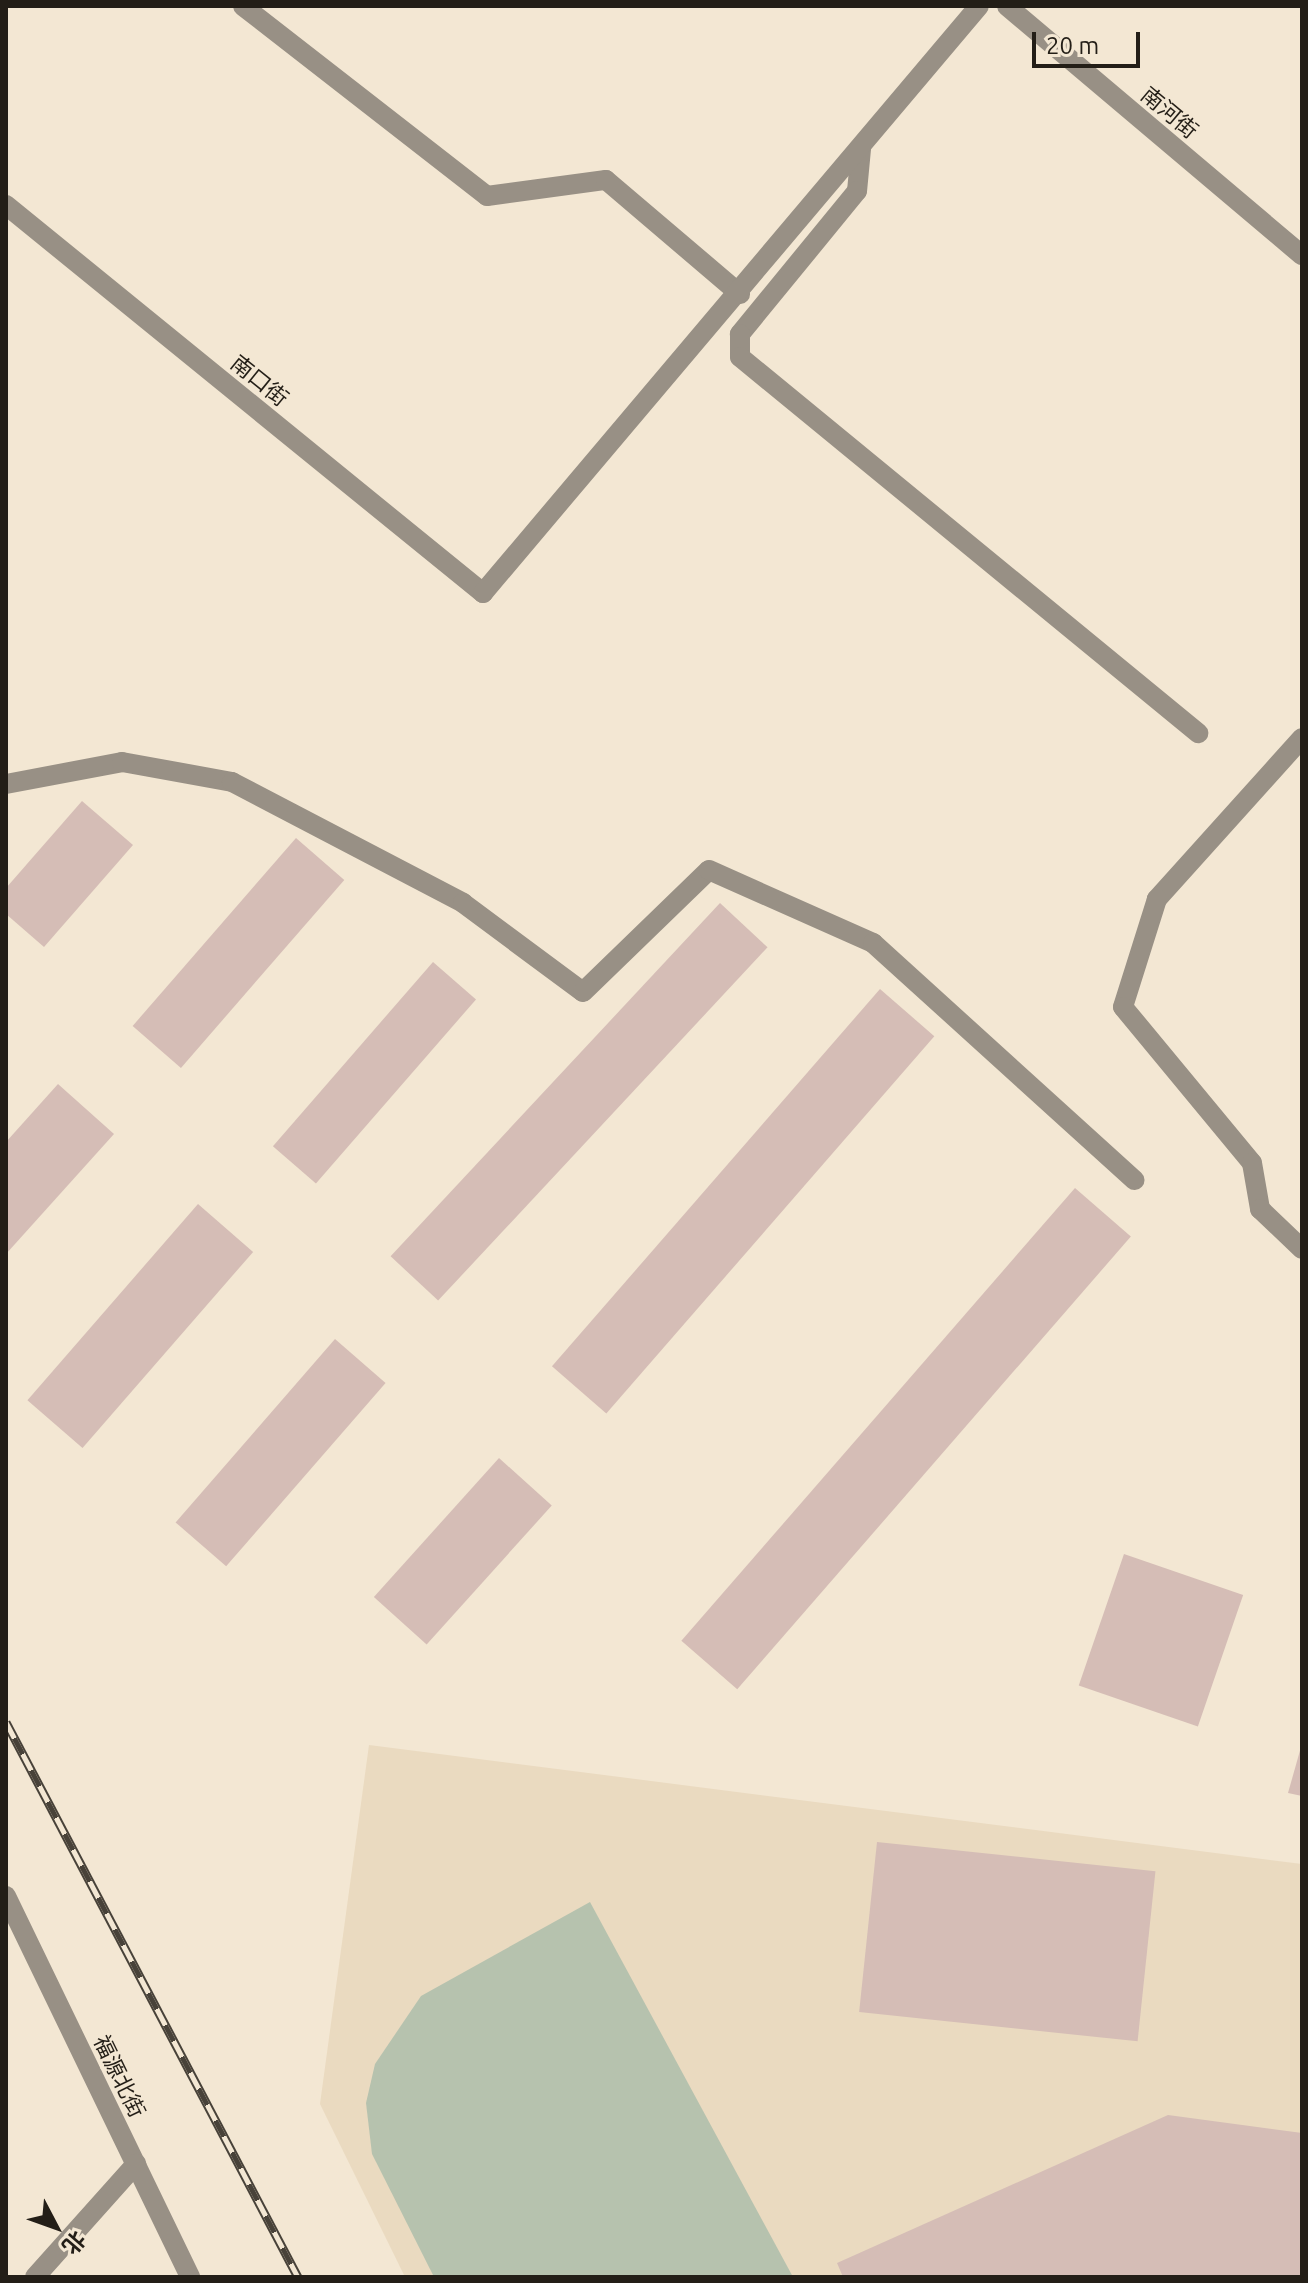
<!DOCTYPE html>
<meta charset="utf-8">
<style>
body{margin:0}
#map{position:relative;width:1308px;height:2283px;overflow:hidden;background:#f3e7d3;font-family:Ubuntu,"Noto Sans SC",sans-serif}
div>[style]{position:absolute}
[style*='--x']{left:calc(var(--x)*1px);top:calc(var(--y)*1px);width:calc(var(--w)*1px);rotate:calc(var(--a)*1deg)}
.built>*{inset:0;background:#eadac0}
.green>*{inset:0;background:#b6c2ae}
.building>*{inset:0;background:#d5bdb6;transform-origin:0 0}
.street>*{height:20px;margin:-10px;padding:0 10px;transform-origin:10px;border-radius:10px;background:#989085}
.rail>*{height:9px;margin-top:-4.5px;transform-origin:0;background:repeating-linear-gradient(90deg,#f3e7d3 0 18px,#484239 0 36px);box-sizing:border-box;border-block:2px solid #484239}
span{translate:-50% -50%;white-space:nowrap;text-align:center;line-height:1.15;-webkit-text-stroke:6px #f3e7d3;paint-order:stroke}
.street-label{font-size:22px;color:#231e17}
.frame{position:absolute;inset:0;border:8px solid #231e17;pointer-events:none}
.north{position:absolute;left:16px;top:2187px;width:80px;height:80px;-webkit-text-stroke:6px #f3e7d3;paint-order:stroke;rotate:131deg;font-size:22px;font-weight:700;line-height:32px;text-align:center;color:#231e17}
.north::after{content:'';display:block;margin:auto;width:28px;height:36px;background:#231e17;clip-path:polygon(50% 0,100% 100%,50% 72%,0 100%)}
.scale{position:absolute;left:1032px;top:32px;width:108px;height:36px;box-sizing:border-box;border:4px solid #231e17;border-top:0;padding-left:10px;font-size:24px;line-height:28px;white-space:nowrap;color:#231e17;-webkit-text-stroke:6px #f3e7d3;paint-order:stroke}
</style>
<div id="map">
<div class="built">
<div style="clip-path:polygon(369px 1745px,1302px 1864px,1302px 2277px,405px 2277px,320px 2104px)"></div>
</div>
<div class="green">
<div style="clip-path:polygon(590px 1902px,793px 2277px,434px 2277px,372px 2154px,366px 2103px,375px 2064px,421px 1996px)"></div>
</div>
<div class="building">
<div style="clip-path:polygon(82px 801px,133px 845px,44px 947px,6px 914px,6px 888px)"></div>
<div style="left:296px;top:838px;width:64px;height:249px;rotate:41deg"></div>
<div style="left:720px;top:903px;width:65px;height:483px;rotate:43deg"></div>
<div style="left:433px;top:962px;width:57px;height:244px;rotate:41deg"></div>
<div style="left:880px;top:989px;width:72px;height:500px;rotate:41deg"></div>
<div style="clip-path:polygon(58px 1084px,114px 1134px,6px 1254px,6px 1142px)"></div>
<div style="left:1075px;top:1188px;width:74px;height:600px;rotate:41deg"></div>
<div style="left:198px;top:1204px;width:73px;height:260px;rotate:41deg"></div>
<div style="left:335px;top:1339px;width:67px;height:243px;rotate:41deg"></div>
<div style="left:499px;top:1458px;width:71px;height:187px;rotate:42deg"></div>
<div style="left:1124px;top:1554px;width:126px;height:139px;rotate:19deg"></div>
<div style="clip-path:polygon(1301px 1747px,1302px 1747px,1302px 1796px,1288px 1793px)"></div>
<div style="left:877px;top:1842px;width:280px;height:171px;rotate:6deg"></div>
<div style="clip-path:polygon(1168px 2115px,1302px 2133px,1302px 2277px,843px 2277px,837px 2263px)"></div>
</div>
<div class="street">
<div style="--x:243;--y:6;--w:309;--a:37.9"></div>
<div style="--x:487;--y:196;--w:120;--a:-7.7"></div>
<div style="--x:606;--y:180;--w:176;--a:40.4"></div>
<div style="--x:1007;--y:6;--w:386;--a:40.2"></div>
<div style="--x:861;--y:149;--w:42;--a:95.4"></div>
<div style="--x:857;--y:191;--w:185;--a:129.3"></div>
<div style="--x:740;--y:334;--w:23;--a:90"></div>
<div style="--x:740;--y:357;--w:593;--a:39.38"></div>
<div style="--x:6;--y:205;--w:615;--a:39.13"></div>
<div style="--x:483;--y:593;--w:768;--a:-49.8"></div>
<div style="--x:1302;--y:738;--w:217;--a:132"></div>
<div style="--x:1157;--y:899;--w:113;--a:107.5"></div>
<div style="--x:1123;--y:1007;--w:202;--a:50.4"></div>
<div style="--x:1252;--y:1163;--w:47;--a:80.1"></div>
<div style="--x:1260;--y:1209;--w:58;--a:43.6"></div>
<div style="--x:6;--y:784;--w:118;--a:-10.7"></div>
<div style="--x:122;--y:762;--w:112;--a:10.3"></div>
<div style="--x:232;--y:782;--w:261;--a:27.6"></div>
<div style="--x:463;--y:903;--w:149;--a:36.6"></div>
<div style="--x:583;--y:992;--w:175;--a:-44.1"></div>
<div style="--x:709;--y:870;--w:180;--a:24"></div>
<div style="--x:873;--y:943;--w:353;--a:42.2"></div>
<div style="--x:6;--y:1896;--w:423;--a:64.2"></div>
<div style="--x:35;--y:2277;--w:152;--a:-48.2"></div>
</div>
<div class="rail">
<div style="--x:6;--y:1722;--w:627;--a:62.25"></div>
</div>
<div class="street-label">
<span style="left:1170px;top:112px;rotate:40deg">南河街</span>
<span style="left:260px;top:380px;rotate:39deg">南口街</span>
<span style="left:120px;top:2076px;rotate:64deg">福源北街</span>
</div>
<div class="frame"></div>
<div class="north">北</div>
<div class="scale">20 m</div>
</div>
